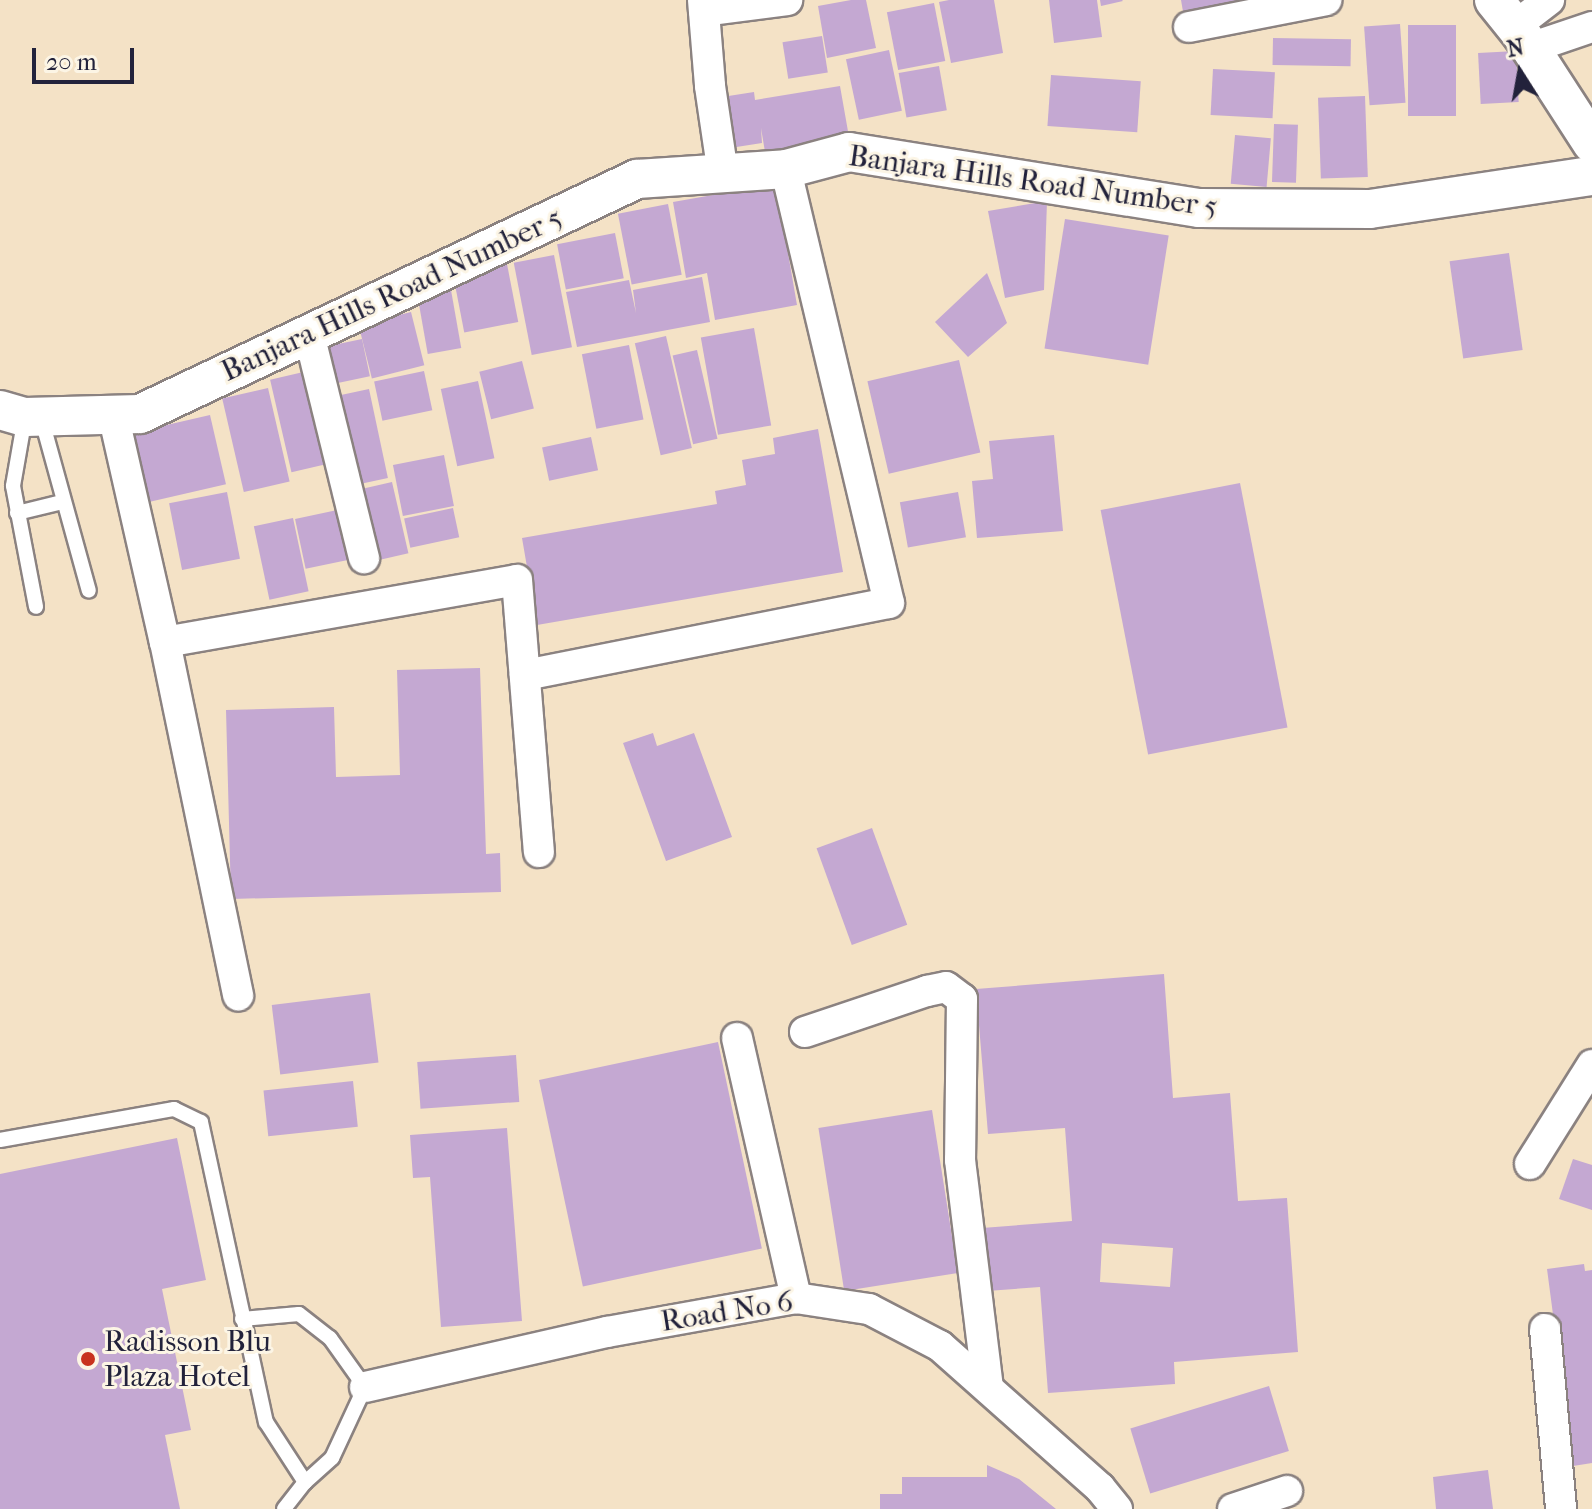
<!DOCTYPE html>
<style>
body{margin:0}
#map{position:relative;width:1592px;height:1509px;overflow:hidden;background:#f4e2c6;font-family:"IM FELL French Canon",serif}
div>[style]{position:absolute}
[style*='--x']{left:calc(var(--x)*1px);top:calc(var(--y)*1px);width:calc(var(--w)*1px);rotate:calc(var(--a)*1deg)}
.building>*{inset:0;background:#c4a8d2;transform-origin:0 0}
.roads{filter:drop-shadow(2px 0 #8b8280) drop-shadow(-2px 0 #8b8280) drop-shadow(0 2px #8b8280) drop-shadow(0 -2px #8b8280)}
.service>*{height:14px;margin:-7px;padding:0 7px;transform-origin:7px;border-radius:7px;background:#fff}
.minor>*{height:30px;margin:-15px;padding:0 15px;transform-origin:15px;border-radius:15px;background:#fff}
.tertiary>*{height:38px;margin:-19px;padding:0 19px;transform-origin:19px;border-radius:19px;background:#fff}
.dots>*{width:22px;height:22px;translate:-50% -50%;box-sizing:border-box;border:4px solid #fcf5e5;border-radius:50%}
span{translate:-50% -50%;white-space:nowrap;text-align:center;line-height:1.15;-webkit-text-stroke:6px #fcf5e5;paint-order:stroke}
.street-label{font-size:30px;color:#22223b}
.poi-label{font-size:30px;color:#22223b}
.left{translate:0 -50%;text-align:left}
.north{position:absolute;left:1480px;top:32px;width:80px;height:80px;-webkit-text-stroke:6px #fcf5e5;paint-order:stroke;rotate:349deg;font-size:22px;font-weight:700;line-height:32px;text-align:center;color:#22223b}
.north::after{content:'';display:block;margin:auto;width:28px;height:36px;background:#22223b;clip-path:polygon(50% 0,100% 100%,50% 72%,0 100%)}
.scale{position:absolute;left:32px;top:48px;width:102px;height:36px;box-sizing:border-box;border:4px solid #22223b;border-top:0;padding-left:10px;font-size:24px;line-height:28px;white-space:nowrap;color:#22223b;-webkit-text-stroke:6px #fcf5e5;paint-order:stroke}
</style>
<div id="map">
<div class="building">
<div style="clip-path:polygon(851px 0,866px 0,876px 48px,827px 58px,818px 6px)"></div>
<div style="clip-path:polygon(949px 0,994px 0,1003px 53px,951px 63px,939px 2px)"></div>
<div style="clip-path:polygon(1049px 0,1097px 0,1102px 37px,1054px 43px)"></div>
<div style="clip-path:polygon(1100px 0,1122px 0,1123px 1px,1101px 6px)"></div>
<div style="clip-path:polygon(1181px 0,1252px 0,1185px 23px)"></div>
<div style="left:934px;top:3px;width:59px;height:48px;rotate:79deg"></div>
<div style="left:1400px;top:24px;width:79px;height:36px;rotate:86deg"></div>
<div style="left:1408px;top:25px;width:48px;height:91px"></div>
<div style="left:822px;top:36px;width:37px;height:40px;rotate:81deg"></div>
<div style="left:1273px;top:38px;width:78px;height:27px;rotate:1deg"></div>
<div style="left:889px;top:50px;width:62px;height:44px;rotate:78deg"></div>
<div style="left:1516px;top:51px;width:51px;height:38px;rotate:87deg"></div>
<div style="left:939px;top:66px;width:45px;height:41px;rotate:80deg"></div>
<div style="left:1213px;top:69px;width:62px;height:46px;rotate:3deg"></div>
<div style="left:1051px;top:75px;width:90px;height:51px;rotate:4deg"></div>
<div style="clip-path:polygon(840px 86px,849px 137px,765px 152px,761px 128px,762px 143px,730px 148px,722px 97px,754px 92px,755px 100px)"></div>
<div style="left:1365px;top:96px;width:81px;height:47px;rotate:88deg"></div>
<div style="left:1274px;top:124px;width:24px;height:58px;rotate:2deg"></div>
<div style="left:1235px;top:135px;width:36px;height:49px;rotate:5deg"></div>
<div style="clip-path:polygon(776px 184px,797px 305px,715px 320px,707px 273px,686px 278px,673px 202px)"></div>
<div style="clip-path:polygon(1047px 201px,1044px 290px,1005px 298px,988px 211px)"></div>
<div style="left:668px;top:204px;width:72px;height:51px;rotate:79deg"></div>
<div style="left:1065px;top:219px;width:105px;height:131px;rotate:9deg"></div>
<div style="left:615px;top:233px;width:46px;height:59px;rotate:79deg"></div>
<div style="left:1509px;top:253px;width:98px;height:60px;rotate:82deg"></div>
<div style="left:554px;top:255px;width:94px;height:41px;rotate:79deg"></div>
<div style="left:507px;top:264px;width:59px;height:55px;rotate:79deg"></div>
<div style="clip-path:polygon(987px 273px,1007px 323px,968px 357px,935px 322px)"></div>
<div style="clip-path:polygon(702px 277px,710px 322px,577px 347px,566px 292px,629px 280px,636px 313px,633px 290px)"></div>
<div style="left:451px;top:290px;width:59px;height:34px;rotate:80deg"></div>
<div style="left:411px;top:312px;width:55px;height:54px;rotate:76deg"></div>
<div style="left:754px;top:328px;width:99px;height:54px;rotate:80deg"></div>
<div style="left:666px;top:336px;width:115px;height:32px;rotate:77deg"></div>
<div style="left:362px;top:339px;width:38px;height:45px;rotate:78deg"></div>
<div style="left:629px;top:345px;width:76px;height:48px;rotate:79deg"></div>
<div style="left:697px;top:350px;width:91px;height:25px;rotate:77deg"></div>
<div style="left:959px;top:360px;width:95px;height:94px;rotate:77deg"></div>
<div style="left:522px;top:361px;width:49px;height:44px;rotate:76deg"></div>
<div style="left:312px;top:370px;width:95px;height:43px;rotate:77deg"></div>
<div style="left:424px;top:371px;width:40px;height:51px;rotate:78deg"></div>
<div style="left:478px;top:381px;width:79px;height:38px;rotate:78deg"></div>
<div style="left:268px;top:388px;width:96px;height:47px;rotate:77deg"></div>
<div style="left:369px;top:389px;width:91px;height:37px;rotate:78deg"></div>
<div style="left:210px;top:415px;width:71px;height:78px;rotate:77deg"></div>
<div style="clip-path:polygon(818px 429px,843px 572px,537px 625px,522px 538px,717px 504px,715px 491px,746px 485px,742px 460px,775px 454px,773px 438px)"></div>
<div style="clip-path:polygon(1054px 435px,1063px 531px,977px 538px,972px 481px,993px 479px,989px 441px)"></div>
<div style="left:591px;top:437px;width:34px;height:50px;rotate:78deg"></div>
<div style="left:444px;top:455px;width:52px;height:52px;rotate:79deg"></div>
<div style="left:392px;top:482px;width:73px;height:38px;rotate:77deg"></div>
<div style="left:1240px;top:483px;width:249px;height:142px;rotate:79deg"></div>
<div style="left:227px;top:492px;width:68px;height:59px;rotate:79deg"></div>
<div style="left:958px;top:492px;width:46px;height:59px;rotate:80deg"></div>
<div style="left:453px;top:508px;width:30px;height:50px;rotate:78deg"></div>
<div style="left:342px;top:509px;width:51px;height:48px;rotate:78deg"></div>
<div style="left:293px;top:518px;width:75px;height:40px;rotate:78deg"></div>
<div style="clip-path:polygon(480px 668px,486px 854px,500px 853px,501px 892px,231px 899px,226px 710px,334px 707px,336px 777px,400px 775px,397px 670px)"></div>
<div style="clip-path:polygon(653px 733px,657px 746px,694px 733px,732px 837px,666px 861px,623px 743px)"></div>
<div style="left:872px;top:828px;width:103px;height:59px;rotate:70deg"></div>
<div style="clip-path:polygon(evenodd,1164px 974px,1173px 1098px,1230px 1093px,1238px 1201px,1287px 1198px,1298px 1352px,1174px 1362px,1175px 1384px,1048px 1393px,1040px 1287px,987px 1291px,982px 1228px,1072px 1221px,1065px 1128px,988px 1134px,976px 989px,1164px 974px,1102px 1243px,1173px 1248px,1170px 1287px,1100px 1282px,1102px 1243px)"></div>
<div style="left:370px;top:993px;width:70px;height:99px;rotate:83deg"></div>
<div style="left:718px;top:1042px;width:211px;height:183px;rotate:78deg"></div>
<div style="left:516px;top:1055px;width:47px;height:99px;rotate:86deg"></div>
<div style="left:353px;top:1081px;width:46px;height:90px;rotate:84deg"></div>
<div style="left:932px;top:1110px;width:165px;height:115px;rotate:81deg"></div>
<div style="clip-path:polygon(507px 1128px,522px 1321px,441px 1327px,430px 1177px,413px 1178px,410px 1135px)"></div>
<div style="clip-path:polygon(177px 1138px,206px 1280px,162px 1289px,191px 1430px,165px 1435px,180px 1509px,0 1509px,0 1174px)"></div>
<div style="clip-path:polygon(1573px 1159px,1592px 1165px,1592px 1210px,1559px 1199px)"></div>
<div style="clip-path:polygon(1584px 1264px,1585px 1271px,1592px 1270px,1592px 1463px,1573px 1466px,1547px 1269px)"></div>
<div style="left:1269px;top:1386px;width:68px;height:145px;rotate:73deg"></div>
<div style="clip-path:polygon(987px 1465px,1019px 1479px,1056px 1509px,880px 1509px,880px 1494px,902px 1494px,902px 1477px,987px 1477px)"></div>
<div style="clip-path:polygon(1488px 1470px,1493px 1509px,1436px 1509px,1433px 1477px)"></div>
</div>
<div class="roads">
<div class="service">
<div style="--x:25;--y:417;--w:70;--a:99.9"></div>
<div style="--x:13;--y:486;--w:123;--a:79.2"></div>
<div style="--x:41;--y:417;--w:180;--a:74.6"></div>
<div style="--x:17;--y:513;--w:46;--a:-13.7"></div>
<div style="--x:0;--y:1140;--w:177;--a:-10.1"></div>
<div style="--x:174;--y:1109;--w:30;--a:26"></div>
<div style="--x:201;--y:1122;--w:307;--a:77.8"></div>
<div style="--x:266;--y:1422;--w:72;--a:57"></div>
<div style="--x:242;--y:1319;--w:57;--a:-5"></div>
<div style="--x:299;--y:1314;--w:39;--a:38"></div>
<div style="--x:330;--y:1338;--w:60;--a:54.5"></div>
<div style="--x:365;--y:1387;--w:78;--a:114.9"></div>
<div style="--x:332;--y:1458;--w:36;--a:138"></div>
<div style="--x:305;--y:1482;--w:34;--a:128"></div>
</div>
<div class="minor">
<div style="--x:703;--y:0;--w:86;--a:85.3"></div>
<div style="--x:710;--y:86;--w:89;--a:81.6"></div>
<div style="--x:704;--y:11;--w:84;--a:-7.5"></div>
<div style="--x:1515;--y:26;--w:43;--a:-37.4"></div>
<div style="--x:1189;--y:27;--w:140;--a:-11.1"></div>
<div style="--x:1530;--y:48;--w:65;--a:-18.7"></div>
<div style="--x:309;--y:334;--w:231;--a:76.2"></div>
<div style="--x:113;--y:414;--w:234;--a:77.2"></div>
<div style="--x:165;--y:642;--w:357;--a:-10"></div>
<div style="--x:517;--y:580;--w:273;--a:85.4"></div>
<div style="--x:165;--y:642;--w:361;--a:78.3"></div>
<div style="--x:525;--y:675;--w:371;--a:-11.2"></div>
<div style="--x:889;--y:603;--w:446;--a:-103.4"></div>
<div style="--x:805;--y:1032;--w:129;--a:-18.6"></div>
<div style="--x:927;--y:991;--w:19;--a:-12"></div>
<div style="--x:946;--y:987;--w:20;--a:37"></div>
<div style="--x:962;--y:999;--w:161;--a:90.7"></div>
<div style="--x:960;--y:1160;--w:230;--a:83"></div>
<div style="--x:737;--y:1038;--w:267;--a:77.2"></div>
<div style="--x:1530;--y:1164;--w:117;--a:-57.9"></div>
<div style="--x:1545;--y:1329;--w:181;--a:84.9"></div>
<div style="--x:365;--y:1387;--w:248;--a:-12.8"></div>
<div style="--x:607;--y:1332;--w:192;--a:-10.2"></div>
<div style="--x:796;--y:1298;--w:74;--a:8.6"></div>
<div style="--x:869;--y:1309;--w:80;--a:27.5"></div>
<div style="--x:940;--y:1346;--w:214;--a:41.6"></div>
<div style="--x:1100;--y:1488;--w:27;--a:51"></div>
<div style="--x:1233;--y:1509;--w:57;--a:-18.4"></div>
</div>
<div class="tertiary">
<div style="--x:1494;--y:0;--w:45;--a:51.3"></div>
<div style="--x:1522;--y:35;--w:129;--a:57.1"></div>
<div style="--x:0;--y:410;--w:26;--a:16"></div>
<div style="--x:25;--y:417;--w:115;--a:-1.5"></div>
<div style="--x:140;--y:414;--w:550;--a:-25.31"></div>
<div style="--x:637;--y:179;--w:149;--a:-3.8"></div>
<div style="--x:786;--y:169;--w:65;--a:-15.1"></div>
<div style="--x:849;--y:152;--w:354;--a:9.1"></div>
<div style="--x:1199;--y:208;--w:171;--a:0.3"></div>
<div style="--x:1370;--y:209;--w:224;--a:-8.5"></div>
</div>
</div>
<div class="dots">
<div style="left:88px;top:1359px;background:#c8321e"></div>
</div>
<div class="street-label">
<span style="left:1033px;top:182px;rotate:8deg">Banjara Hills Road Number 5</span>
<span style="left:392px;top:295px;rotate:-25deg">Banjara Hills Road Number 5</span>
<span style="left:727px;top:1312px;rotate:-9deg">Road No 6</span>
</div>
<div class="poi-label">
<span class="left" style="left:104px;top:1359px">Radisson Blu<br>Plaza Hotel</span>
</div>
<div class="north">N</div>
<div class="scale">20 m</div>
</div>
